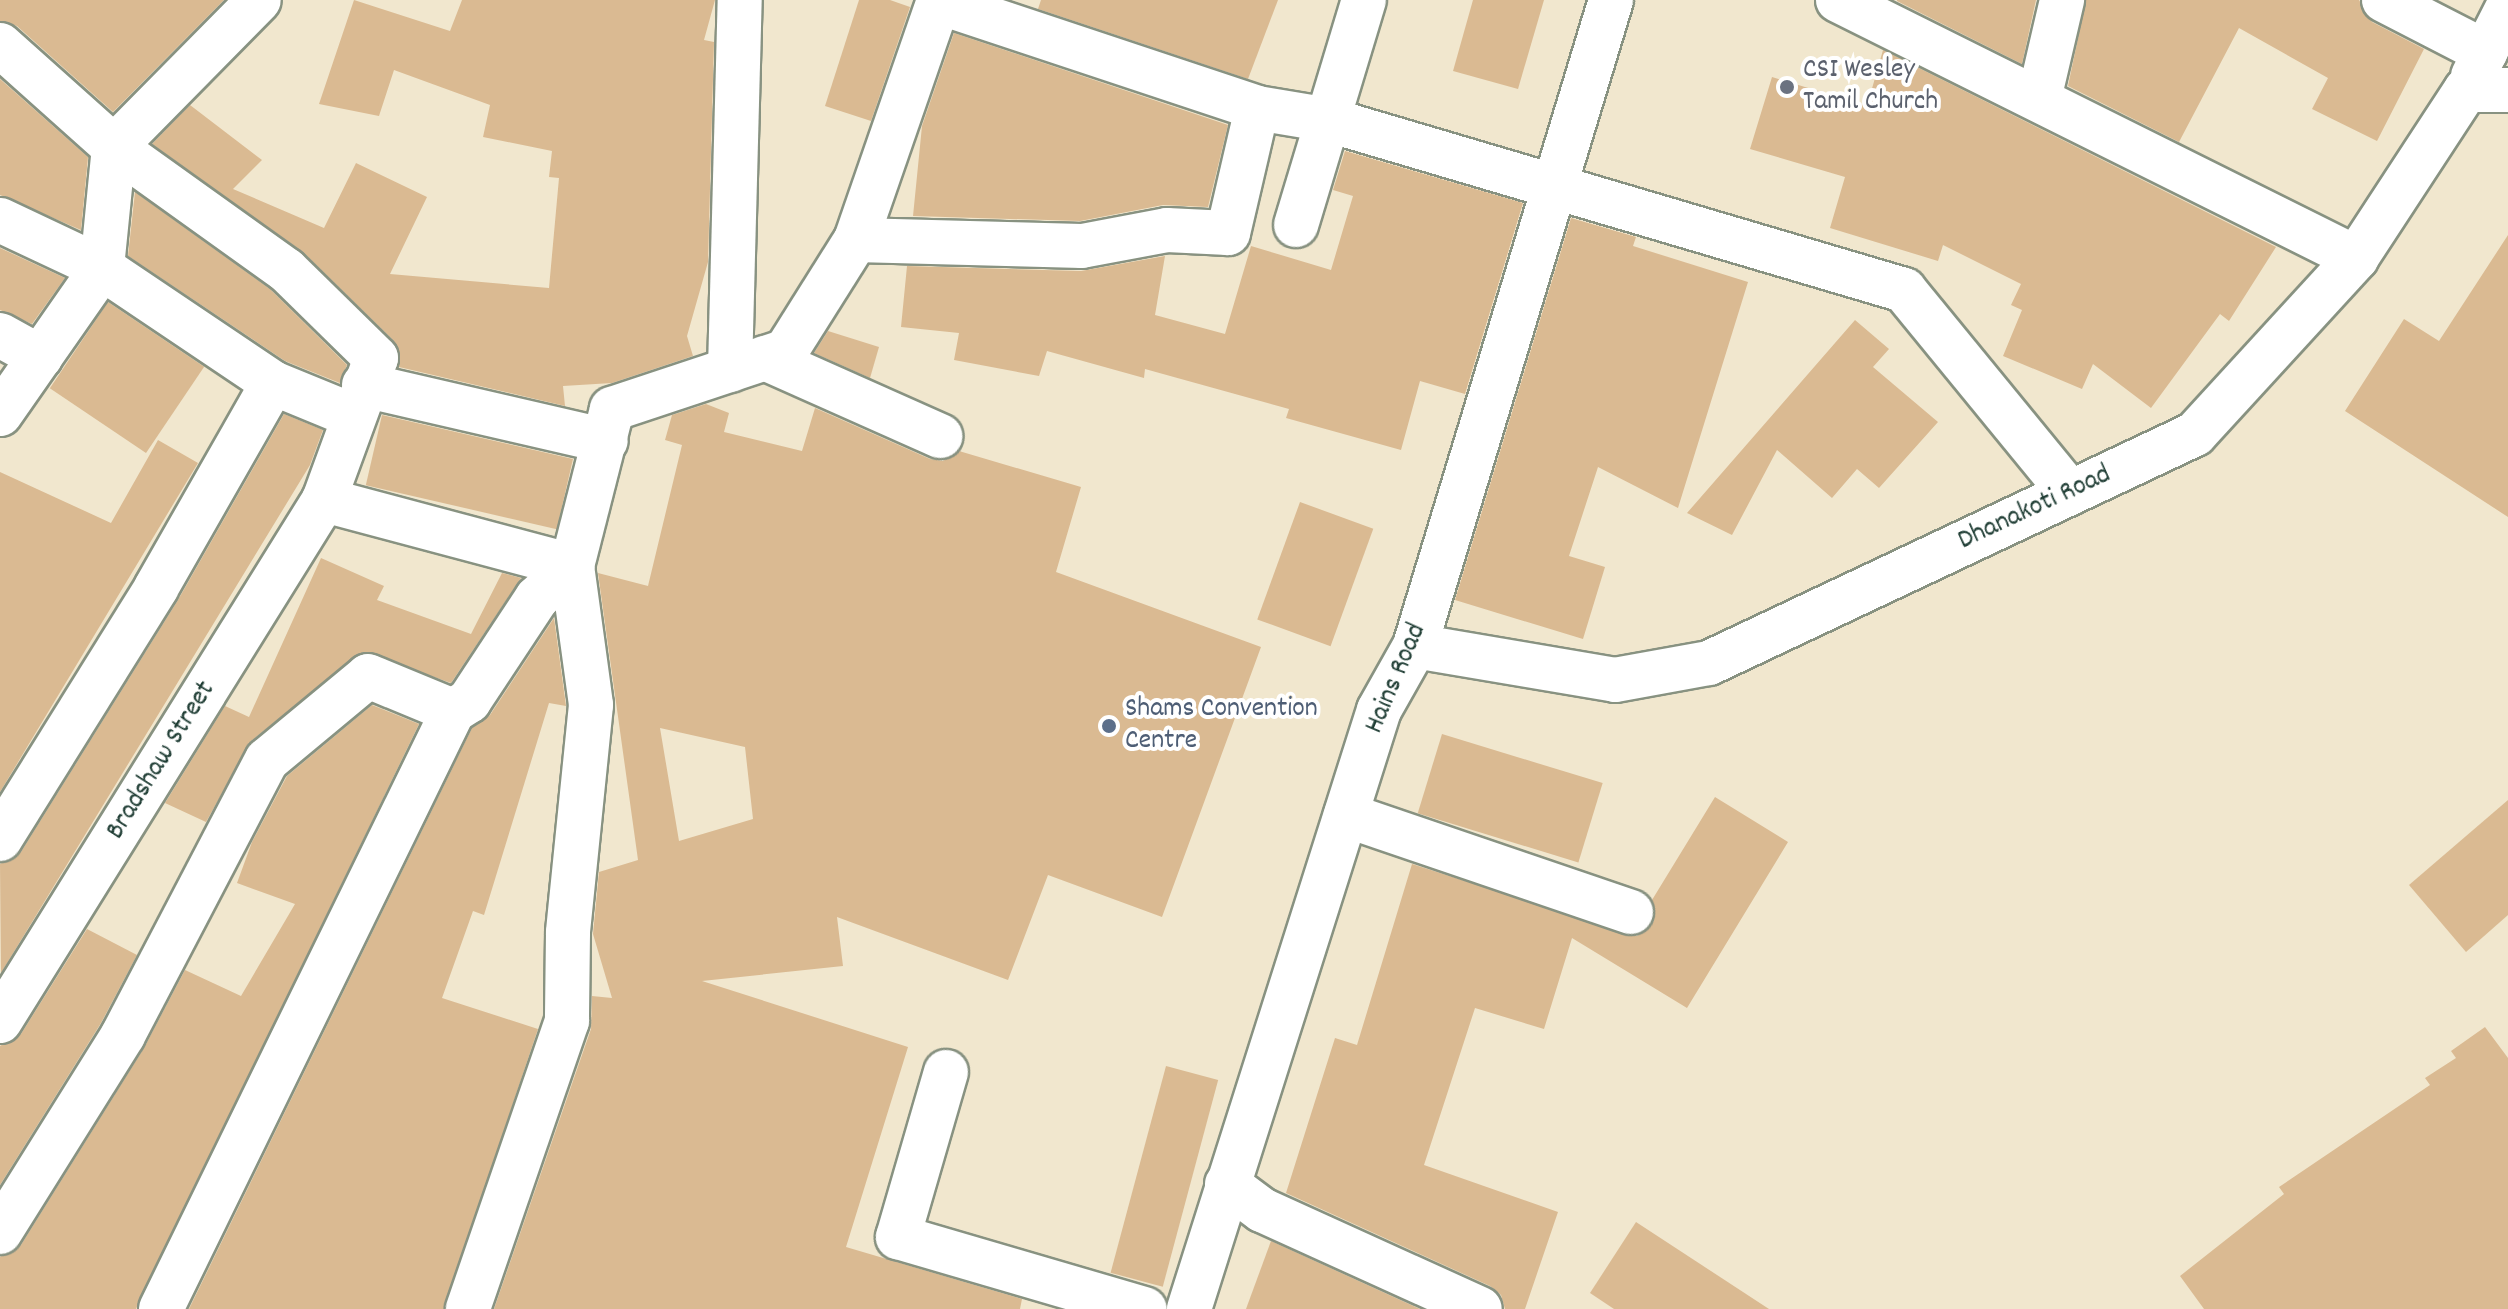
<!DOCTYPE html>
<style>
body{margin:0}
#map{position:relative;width:2508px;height:1309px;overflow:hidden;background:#f1e7ce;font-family:Dekko,sans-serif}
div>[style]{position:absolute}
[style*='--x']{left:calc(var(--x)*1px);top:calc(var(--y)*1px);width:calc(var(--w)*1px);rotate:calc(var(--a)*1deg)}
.building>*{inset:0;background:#daba92;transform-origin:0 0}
.roads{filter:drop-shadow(2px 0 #889281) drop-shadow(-2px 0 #889281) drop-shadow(0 2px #889281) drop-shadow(0 -2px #889281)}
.minor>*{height:44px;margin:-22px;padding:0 22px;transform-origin:22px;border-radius:22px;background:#fff}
.tertiary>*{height:44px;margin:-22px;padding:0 22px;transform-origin:22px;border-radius:22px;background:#fff}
.primary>*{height:44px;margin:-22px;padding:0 22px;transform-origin:22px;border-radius:22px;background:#fff}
.dots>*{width:22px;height:22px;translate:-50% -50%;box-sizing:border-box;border:4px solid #fff;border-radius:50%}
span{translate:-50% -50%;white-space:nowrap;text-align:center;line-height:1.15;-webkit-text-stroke:8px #fff;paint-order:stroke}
.worship-label{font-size:28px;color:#5b616d}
.left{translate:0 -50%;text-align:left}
.street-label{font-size:28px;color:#1f3d34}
.service-label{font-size:28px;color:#4e5e75}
</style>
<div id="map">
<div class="building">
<div style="clip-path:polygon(0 0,224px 0,113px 112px,17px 26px,0 21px)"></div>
<div style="clip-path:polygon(354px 0,450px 31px,462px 0,715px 0,704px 40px,714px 42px,708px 262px,687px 336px,693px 356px,612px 383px,563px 386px,565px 406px,399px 367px,400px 353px,393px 340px,303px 252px,152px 144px,190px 105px,262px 160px,233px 189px,324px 228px,356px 163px,427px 197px,390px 274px,549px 288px,559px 178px,549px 177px,552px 151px,483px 137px,490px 105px,394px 70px,379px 116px,319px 104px)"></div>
<div style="clip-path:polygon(859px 0,890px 0,910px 7px,871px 121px,825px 106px)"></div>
<div style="clip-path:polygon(1041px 0,1278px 0,1248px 79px,1038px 9px)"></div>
<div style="clip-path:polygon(1473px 0,1544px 0,1518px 89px,1453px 71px)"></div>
<div style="clip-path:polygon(1897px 0,2036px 0,2022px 64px,1897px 1px)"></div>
<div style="clip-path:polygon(2086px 0,2359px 0,2372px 22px,2424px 49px,2377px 141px,2312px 109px,2328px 78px,2239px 28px,2179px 142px,2068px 86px)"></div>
<div style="clip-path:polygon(954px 33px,1228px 125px,1208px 207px,1163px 205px,1080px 221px,913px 216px,922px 126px)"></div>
<div style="clip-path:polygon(1883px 50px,2276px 247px,2229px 321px,2220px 314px,2151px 408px,2093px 364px,2082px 389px,2003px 356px,2022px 310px,2011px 305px,2021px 284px,1943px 245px,1938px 261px,1830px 228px,1845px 177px,1750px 149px,1772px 77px,1867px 106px)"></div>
<div style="clip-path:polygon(0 79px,88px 157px,81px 230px,0 195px)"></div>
<div style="clip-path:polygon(1345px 151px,1523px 203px,1465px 394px,1420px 381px,1401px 450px,1286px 418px,1289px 409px,1145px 369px,1144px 378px,1047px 351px,1039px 376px,954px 360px,959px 333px,901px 327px,907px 266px,1081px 271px,1165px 256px,1155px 315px,1225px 334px,1251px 246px,1331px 270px,1353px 196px,1333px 190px)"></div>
<div style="clip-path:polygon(135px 192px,270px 289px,347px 365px,340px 383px,285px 361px,128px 256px)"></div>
<div style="clip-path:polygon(1571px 218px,1636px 237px,1633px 246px,1748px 282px,1678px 508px,1598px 467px,1569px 556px,1605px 567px,1583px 639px,1455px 600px)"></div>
<div style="clip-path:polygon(2508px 235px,2508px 517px,2345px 411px,2404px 319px,2439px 341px)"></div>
<div style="clip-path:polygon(0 248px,65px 278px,32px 324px,0 310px)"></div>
<div style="left:108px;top:302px;width:116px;height:104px;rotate:34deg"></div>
<div style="clip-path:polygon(1855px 320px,1889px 349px,1873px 367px,1938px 422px,1879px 488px,1857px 469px,1832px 498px,1777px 450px,1732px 535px,1687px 513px)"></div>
<div style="clip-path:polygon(828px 331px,879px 347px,870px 378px,814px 353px)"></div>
<div style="clip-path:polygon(evenodd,706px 404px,729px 413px,724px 432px,802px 451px,815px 408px,930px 459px,943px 461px,959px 451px,1081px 487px,1056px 572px,1261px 647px,1162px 917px,1048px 875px,1008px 980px,837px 917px,843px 966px,702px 981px,908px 1047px,846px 1247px,1022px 1299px,1020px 1309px,494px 1309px,591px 1029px,592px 996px,612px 998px,593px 934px,599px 872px,638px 860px,598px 573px,648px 586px,682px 445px,665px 440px,672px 415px,706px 404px,660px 728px,745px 747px,753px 819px,679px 841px,660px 728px)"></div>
<div style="clip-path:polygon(284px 414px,323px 430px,310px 465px,1px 973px,0 864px,21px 852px,178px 600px)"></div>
<div style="left:382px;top:415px;width:196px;height:72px;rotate:13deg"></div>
<div style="clip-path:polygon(158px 440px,198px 463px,0 792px,0 472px,111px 523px)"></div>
<div style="left:1300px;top:502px;width:78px;height:125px;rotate:20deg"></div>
<div style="clip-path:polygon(321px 558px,384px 586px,377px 600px,471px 634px,502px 573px,521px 578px,451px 683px,363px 652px,251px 741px,206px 822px,165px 803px,225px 706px,249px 717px)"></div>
<div style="clip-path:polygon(554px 618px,566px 706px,549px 703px,484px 915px,473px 911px,442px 998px,538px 1029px,444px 1309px,189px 1309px,472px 728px,490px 715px)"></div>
<div style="clip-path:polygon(372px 705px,419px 724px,136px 1309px,0 1309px,0 1257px,21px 1245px,144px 1048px,185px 970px,241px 996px,295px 904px,237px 883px,252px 842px,287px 776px)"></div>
<div style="left:1442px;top:734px;width:168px;height:83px;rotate:17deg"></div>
<div style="clip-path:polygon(1715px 797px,1788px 842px,1687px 1008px,1572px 938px,1544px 1029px,1475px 1008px,1424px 1165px,1558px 1212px,1525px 1309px,1505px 1309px,1501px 1295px,1490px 1286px,1286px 1193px,1335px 1038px,1357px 1045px,1412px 864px,1637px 936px,1654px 921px,1652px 900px)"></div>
<div style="clip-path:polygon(2508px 800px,2508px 915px,2466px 952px,2409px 885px)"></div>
<div style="clip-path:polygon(87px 929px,137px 955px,101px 1023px,0 1185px,0 1046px,21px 1034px)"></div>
<div style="clip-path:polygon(2485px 1027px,2508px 1058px,2508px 1309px,2204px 1309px,2180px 1276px,2284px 1194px,2279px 1187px,2430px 1085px,2425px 1078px,2456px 1058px,2451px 1051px)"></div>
<div style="left:1166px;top:1066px;width:54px;height:214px;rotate:15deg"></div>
<div style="clip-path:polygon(1636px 1222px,1769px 1309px,1614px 1309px,1590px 1293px)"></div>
<div style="clip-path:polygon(1271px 1241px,1420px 1309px,1246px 1309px)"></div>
</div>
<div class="roads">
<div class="minor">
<div style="--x:1838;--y:0;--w:579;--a:26.48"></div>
<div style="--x:2384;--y:0;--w:114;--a:27.2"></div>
<div style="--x:939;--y:2;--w:335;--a:18.4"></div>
<div style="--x:1257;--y:108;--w:73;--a:9.5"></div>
<div style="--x:1329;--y:120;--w:600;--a:16.47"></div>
<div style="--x:1904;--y:290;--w:262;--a:50.7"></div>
<div style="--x:0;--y:45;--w:153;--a:41.8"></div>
<div style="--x:114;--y:147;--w:122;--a:95.7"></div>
<div style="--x:102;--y:268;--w:178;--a:124.9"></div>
<div style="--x:2473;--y:76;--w:77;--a:-63.1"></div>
<div style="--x:2039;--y:99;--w:102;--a:-76.9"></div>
<div style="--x:0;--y:220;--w:113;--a:25.2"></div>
<div style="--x:102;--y:268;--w:206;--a:33.9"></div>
<div style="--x:273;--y:383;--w:84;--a:22.3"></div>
<div style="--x:1296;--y:225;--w:235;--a:-73.2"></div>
<div style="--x:856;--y:240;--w:226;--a:1.5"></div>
<div style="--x:1082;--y:246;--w:86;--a:-10.7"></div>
<div style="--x:1167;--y:230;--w:61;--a:2.8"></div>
<div style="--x:1228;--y:233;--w:128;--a:-76.9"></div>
<div style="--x:0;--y:335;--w:46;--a:28.8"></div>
<div style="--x:765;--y:358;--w:192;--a:24"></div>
<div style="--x:730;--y:370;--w:370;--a:-88.5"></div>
<div style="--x:364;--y:385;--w:248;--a:13"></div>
<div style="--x:324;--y:500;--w:257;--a:14.9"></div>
<div style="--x:572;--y:566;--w:140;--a:82.2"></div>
<div style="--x:591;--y:705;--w:229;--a:95.8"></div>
<div style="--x:568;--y:933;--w:88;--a:90.7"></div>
<div style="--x:567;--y:1021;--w:305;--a:109"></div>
<div style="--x:1346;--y:815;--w:301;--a:18.8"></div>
<div style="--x:0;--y:839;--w:296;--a:-58.1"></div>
<div style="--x:156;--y:588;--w:236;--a:-60.3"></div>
<div style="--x:0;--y:1021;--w:614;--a:-58.12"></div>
<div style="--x:324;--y:500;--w:151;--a:-69.9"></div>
<div style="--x:376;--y:358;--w:126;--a:-135.6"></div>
<div style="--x:286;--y:270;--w:211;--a:-144.4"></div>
<div style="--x:114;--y:147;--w:206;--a:-45.4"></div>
<div style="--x:946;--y:1072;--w:172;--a:106.2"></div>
<div style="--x:898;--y:1237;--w:257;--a:16.3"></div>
<div style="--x:1227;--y:1184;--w:44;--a:36.6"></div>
<div style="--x:1262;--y:1210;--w:239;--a:24.4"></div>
<div style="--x:0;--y:1232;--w:232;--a:-58"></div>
<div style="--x:123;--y:1035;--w:310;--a:-62.4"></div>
<div style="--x:267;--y:760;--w:131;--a:-39.7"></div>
<div style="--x:368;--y:676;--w:92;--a:22.4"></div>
<div style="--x:161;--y:1309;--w:665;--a:-63.97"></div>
<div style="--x:453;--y:711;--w:19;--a:-32"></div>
<div style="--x:469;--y:701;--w:123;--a:-56.6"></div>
<div style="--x:537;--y:598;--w:47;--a:-42.4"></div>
<div style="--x:572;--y:566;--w:162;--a:-75.7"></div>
<div style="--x:612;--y:409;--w:183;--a:-18.4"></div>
<div style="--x:786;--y:351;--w:131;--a:-57.8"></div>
<div style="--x:856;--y:240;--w:254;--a:-70.9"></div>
</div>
<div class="tertiary">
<div style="--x:1415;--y:646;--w:675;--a:-73.12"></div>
</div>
<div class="primary">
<div style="--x:1189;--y:1309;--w:628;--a:-72.4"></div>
<div style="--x:1379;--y:710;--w:73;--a:-60.6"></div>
<div style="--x:1415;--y:646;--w:203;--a:9.6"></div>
<div style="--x:1615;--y:680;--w:96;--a:-10.3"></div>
<div style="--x:1709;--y:663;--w:537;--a:-25.23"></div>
<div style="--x:2195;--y:434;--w:239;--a:-47.5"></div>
<div style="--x:2356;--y:258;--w:201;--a:-56.8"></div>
<div style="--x:2466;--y:90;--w:42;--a:0"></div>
</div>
</div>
<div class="dots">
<div style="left:1787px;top:87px;background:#6b7280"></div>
<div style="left:1109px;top:726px;background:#5c6f8a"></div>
</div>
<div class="worship-label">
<span class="left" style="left:1803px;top:87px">CSI Wesley<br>Tamil Church</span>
</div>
<div class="street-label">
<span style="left:2035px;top:509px;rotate:-25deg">Dhanakoti Road</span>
<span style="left:1397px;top:679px;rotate:-67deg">Hains Road</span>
<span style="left:162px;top:761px;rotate:-58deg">Bradshaw Street</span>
</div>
<div class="service-label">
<span class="left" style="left:1125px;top:726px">Shams Convention<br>Centre</span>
</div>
</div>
